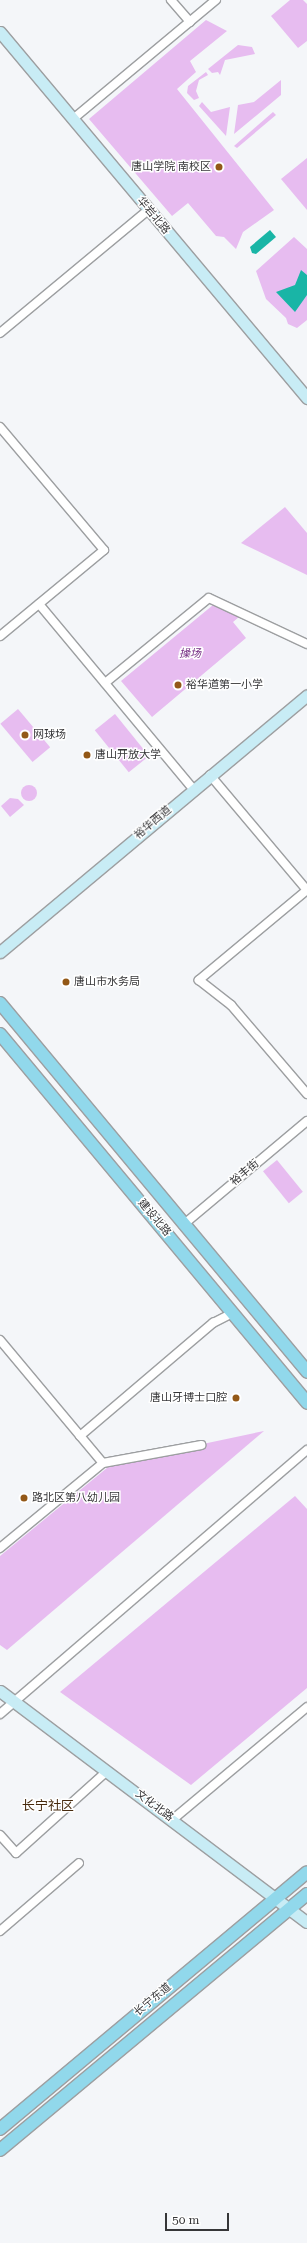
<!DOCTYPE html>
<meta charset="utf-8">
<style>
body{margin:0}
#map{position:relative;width:307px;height:2243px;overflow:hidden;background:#f4f6f9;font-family:"Roboto Serif","Noto Sans SC",serif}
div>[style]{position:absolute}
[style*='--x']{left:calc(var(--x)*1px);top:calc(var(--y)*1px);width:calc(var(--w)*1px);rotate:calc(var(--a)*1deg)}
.green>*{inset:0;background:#e7bcf0;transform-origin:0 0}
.round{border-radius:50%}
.water>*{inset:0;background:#19b5a6}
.roads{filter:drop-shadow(1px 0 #9d9fa1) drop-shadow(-1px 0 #9d9fa1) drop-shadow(0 1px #9d9fa1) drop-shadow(0 -1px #9d9fa1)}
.street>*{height:8px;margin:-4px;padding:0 4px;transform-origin:4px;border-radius:4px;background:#fff}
.secondary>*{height:11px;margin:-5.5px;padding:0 5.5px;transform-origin:5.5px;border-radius:5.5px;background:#c8ecf5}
.primary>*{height:12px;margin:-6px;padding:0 6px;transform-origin:6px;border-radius:6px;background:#91d8eb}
.dots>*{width:11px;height:11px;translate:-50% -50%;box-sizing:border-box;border:2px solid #fff;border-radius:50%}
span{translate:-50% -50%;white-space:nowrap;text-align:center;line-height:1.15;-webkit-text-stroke:3px #fff;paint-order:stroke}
.poi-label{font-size:11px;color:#363638}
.right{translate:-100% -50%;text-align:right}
.left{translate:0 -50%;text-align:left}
.street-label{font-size:11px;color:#363638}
.park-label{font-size:11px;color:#742d82;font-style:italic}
.quarter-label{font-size:13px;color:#472a0d}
.scale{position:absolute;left:165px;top:2213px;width:64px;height:18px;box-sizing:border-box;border:2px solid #363638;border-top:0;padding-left:5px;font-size:12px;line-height:14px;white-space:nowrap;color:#363638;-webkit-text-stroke:3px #fff;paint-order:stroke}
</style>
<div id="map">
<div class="green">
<div style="clip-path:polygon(290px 0,303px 0,307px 4px,307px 41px,298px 48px,271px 16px)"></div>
<div style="clip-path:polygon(206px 20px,227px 31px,190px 61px,196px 72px,177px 89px,274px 210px,243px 232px,236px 249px,224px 237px,216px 236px,188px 203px,172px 216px,89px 119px)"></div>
<div style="clip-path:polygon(238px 45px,252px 47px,255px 54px,225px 60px,220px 75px,218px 72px,212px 73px,208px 69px)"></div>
<div style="clip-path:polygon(206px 72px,208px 75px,199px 80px,196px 91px,199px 98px,194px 100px,187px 93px,188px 86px)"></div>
<div style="clip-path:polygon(281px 80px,281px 95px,234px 134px,238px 105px,254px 102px)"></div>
<div style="clip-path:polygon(202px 102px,211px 112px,230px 107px,226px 136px,199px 106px)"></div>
<div style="clip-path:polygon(273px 112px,276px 115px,237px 148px,234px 146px)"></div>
<div style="clip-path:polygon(307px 158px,307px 210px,281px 179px)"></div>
<div style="clip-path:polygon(294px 237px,307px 249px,307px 320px,297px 328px,288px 324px,286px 318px,266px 299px,256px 271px)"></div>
<div style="clip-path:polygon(285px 507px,307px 533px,307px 575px,241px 543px)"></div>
<div style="clip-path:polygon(213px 605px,239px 617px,233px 622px,246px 638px,152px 717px,121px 681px)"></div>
<div style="left:18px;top:709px;width:50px;height:23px;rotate:50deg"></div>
<div style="left:115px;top:714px;width:54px;height:26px;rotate:51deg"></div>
<div class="round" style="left:21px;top:785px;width:16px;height:16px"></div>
<div style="clip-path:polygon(10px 798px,18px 799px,24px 805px,10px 817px,1px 806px)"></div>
<div style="left:277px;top:1160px;width:41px;height:18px;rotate:51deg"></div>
<div style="clip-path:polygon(264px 1431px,7px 1650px,0 1645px,0 1556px,113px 1463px)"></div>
<div style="clip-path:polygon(295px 1496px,307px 1509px,307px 1688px,191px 1785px,60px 1692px)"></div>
</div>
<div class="water">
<div style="clip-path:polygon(270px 230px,276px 237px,256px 254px,252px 253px,250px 247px)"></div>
<div style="clip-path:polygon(301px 270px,307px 275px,307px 295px,295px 312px,276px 292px,295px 285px)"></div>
</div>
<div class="roads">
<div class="street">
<div style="--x:171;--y:0;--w:29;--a:49"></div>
<div style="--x:73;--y:119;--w:186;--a:-39.8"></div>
<div style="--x:0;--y:333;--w:192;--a:-39.7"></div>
<div style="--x:0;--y:427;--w:161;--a:49.8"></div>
<div style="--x:104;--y:550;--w:135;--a:140.4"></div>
<div style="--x:39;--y:604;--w:241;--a:50.2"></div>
<div style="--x:105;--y:683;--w:134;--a:-39.3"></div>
<div style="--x:209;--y:598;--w:108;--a:25.1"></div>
<div style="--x:210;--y:775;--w:150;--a:49.9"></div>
<div style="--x:307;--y:890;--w:141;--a:140.2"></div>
<div style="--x:199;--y:980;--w:41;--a:38"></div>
<div style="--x:231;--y:1005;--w:117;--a:49.5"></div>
<div style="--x:183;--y:1225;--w:162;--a:-40"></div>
<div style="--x:0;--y:1340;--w:160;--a:50.1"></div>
<div style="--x:103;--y:1463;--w:134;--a:140.5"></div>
<div style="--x:80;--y:1436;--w:175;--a:-40.4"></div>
<div style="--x:213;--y:1323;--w:22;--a:-27"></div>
<div style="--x:103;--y:1463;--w:100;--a:-10.4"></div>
<div style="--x:0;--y:1714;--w:405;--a:-40.7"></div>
<div style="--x:172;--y:1820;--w:176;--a:-39.9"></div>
<div style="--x:0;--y:1835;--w:24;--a:48"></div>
<div style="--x:16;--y:1853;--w:122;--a:-42"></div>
<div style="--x:0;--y:1931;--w:104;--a:-40.7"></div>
</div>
<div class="secondary">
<div style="--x:0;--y:32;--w:478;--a:50"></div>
<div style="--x:0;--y:952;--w:400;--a:-39.9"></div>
<div style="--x:0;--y:1691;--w:384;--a:37"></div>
</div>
<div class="primary">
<div style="--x:0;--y:1003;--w:480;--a:50.2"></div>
<div style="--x:0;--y:1034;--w:480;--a:50.2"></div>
<div style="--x:0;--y:2129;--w:400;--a:-39.9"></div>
<div style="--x:0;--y:2150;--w:400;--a:-39.8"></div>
</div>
</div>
<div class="dots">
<div style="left:219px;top:167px;background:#935817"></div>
<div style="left:178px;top:685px;background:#935817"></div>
<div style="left:25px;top:735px;background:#935817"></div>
<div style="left:87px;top:755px;background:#935817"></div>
<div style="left:66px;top:982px;background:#935817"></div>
<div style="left:236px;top:1398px;background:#935817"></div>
<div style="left:24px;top:1498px;background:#935817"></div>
</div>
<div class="poi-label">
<span class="right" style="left:211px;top:167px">唐山学院 南校区</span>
<span class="left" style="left:186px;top:685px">裕华道第一小学</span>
<span class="left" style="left:33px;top:735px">网球场</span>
<span class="left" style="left:95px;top:755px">唐山开放大学</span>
<span class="left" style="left:74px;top:982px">唐山市水务局</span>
<span class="right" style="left:227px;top:1398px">唐山牙博士口腔</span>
<span class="left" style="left:32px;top:1498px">路北区第八幼儿园</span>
</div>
<div class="street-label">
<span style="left:153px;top:216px;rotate:50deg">华岩北路</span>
<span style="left:153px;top:823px;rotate:-40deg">裕华西道</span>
<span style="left:245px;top:1173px;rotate:-40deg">裕丰街</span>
<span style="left:154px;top:1218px;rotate:50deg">建设北路</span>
<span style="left:154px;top:1806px;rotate:37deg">文化北路</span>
<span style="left:153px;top:2000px;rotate:-40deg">长宁东道</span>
</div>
<div class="park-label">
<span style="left:190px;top:654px">操场</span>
</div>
<div class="quarter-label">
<span style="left:48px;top:1806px">长宁社区</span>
</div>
<div class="scale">50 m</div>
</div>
